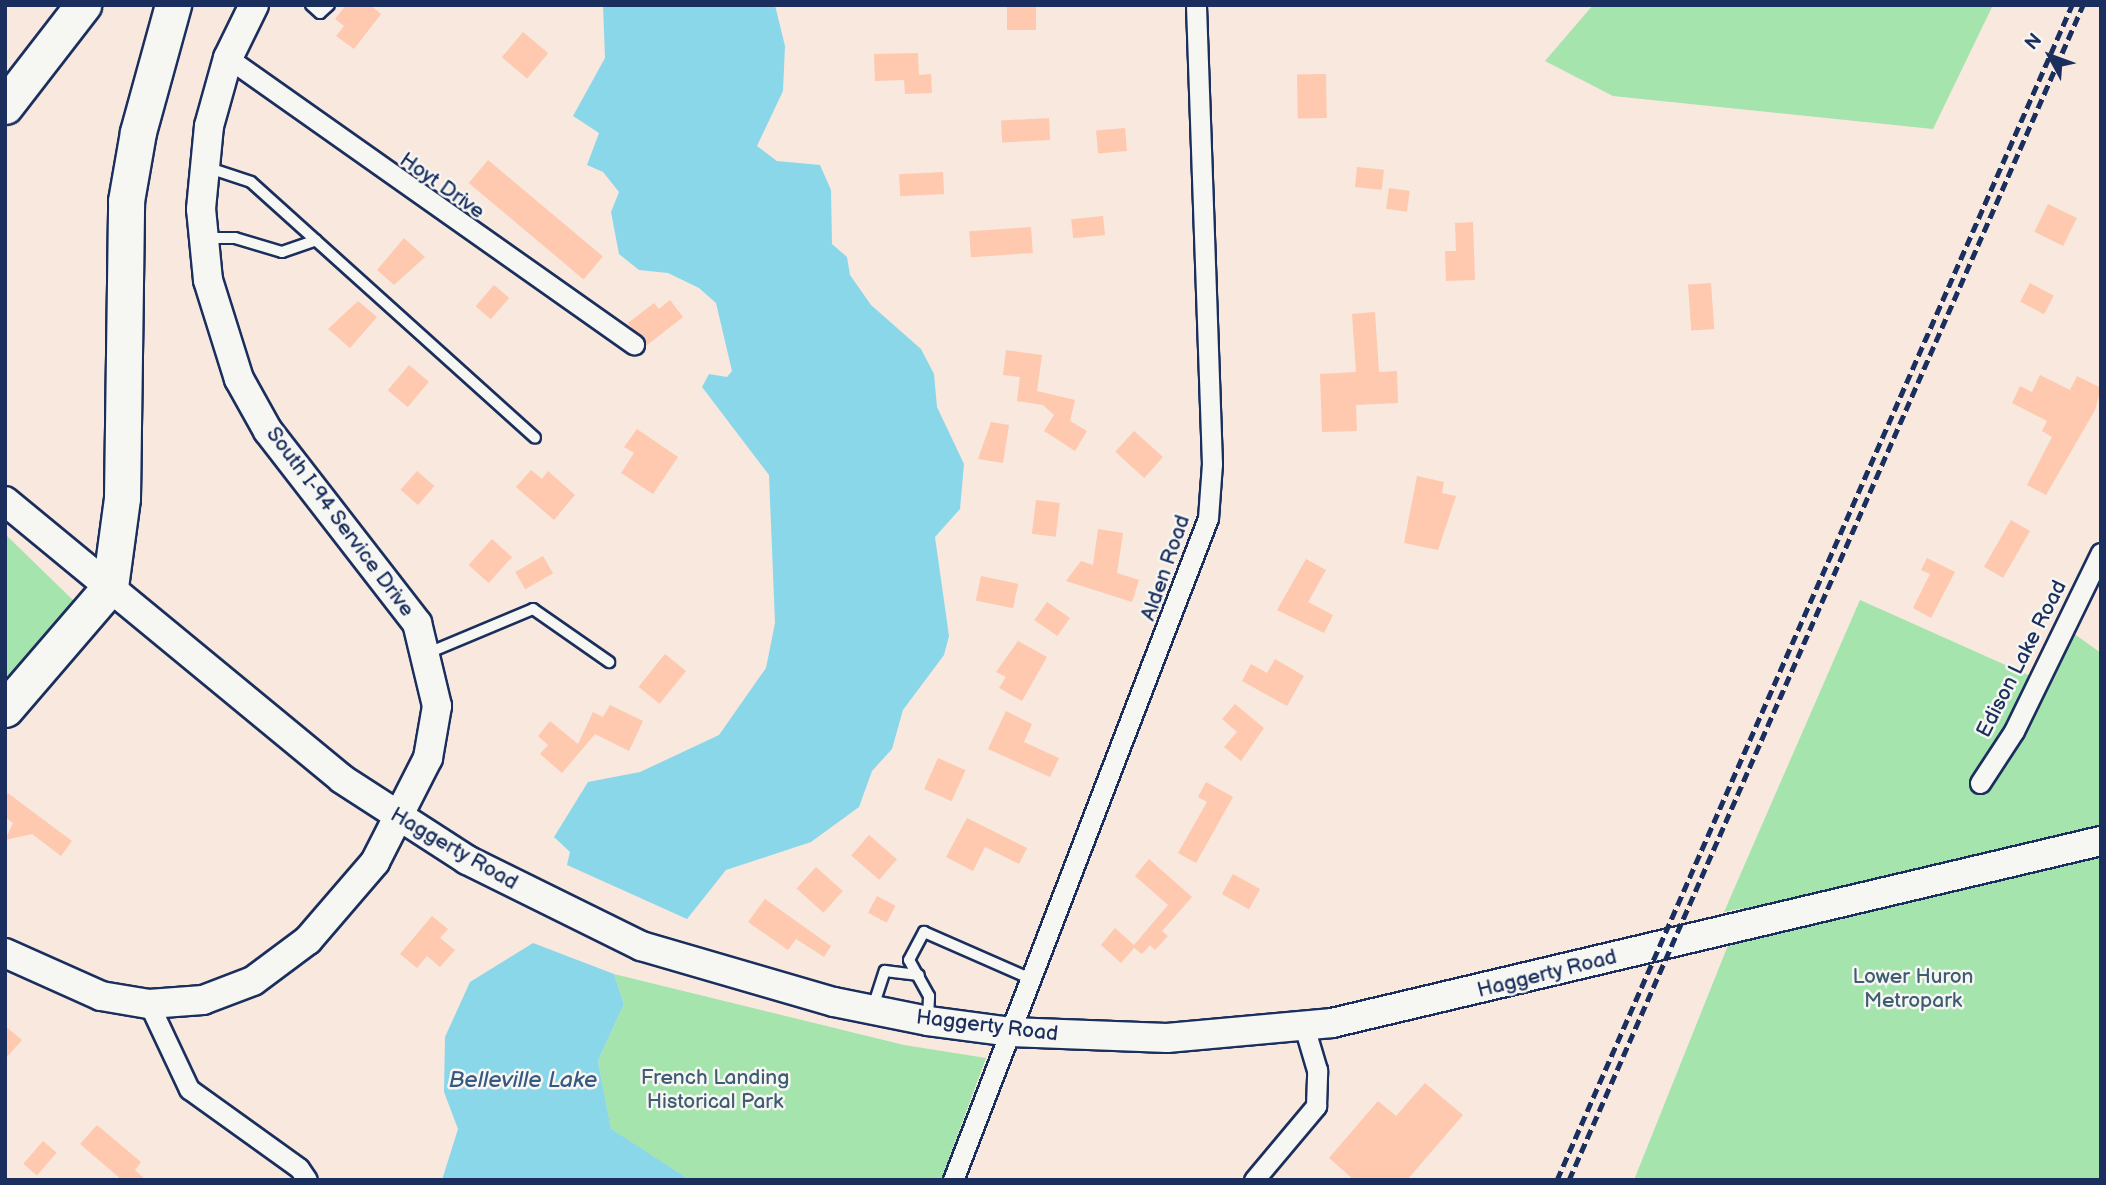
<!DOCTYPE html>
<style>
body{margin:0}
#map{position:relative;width:2106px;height:1185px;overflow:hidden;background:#f8e8de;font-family:"Balsamiq Sans",sans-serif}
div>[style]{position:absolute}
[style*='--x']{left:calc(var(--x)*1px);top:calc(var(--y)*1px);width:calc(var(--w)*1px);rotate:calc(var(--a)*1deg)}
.green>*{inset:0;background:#a5e4ac}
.water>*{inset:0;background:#8bd7ea}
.building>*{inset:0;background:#fec9af;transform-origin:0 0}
.roads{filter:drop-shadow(2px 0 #1b2f5e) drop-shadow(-2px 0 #1b2f5e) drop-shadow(0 2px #1b2f5e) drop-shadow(0 -2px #1b2f5e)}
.lane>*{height:10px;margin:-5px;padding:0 5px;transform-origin:5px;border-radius:5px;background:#f6f6f2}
.street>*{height:19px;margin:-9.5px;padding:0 9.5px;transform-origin:9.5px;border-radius:9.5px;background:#f6f6f2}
.secondary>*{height:28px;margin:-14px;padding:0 14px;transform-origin:14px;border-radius:14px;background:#f6f6f2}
.highway>*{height:35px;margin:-17.5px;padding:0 17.5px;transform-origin:17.5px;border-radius:17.5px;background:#f6f6f2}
.rail>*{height:5px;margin-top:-2.5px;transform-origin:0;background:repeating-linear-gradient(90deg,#1b2f5e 0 10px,transparent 0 15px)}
span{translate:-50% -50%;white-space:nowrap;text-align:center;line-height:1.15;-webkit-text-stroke:5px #f6f6f2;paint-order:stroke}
.street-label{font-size:21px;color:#1b2f5e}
.park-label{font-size:21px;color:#3e5c72}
.water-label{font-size:23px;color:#375981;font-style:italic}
.frame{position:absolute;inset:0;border:7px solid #1b2f5e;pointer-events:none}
.north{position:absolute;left:2015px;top:21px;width:70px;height:70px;-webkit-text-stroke:5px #f6f6f2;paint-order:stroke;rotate:311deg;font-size:19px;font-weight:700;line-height:28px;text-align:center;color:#1b2f5e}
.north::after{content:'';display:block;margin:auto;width:24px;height:32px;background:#1b2f5e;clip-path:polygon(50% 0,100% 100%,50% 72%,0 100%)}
</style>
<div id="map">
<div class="green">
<div style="clip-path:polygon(1593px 5px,1993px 5px,1933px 129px,1613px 96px,1545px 61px)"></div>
<div style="clip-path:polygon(5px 534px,78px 605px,5px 690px)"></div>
<div style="clip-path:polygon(1860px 600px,2048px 684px,2073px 633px,2101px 653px,2101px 1180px,1634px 1180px,1743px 908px,1724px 912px)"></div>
<div style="clip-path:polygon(614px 974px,904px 1045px,986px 1058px,941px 1180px,690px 1180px,611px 1130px,598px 1061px,624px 1004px)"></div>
</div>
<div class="water">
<div style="clip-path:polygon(603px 5px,775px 5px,785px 46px,783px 91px,757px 146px,777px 161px,820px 165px,831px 190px,832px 244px,847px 257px,850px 275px,871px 305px,921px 349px,934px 374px,937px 407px,964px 464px,960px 509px,935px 537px,949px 636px,944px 655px,903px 710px,892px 749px,872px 771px,859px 807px,811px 842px,726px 870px,687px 919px,567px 865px,570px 852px,554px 837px,588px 782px,640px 772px,719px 735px,766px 668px,775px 623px,769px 475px,702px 387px,709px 374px,727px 377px,732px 371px,716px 303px,699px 288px,668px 273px,639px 270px,619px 254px,611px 212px,619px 192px,603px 172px,587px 165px,599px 133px,573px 116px,605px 58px)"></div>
<div style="clip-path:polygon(533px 943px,614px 974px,624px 1004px,598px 1061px,611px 1129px,690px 1180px,442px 1180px,458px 1129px,444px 1092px,445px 1037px,470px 982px)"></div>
</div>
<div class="building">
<div style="clip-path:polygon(346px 5px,370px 5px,381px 14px,354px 49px,336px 36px,344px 26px,335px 19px)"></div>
<div style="left:1007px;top:5px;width:29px;height:25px"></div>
<div style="left:523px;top:32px;width:33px;height:33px;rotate:40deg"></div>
<div style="clip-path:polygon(918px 53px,919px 75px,931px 74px,932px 93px,905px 94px,904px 80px,875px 81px,874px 54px)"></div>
<div style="left:1326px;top:74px;width:44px;height:29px;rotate:89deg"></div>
<div style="left:1049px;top:118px;width:22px;height:48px;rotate:87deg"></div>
<div style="left:1125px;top:128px;width:23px;height:29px;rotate:85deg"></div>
<div style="left:488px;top:160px;width:150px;height:30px;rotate:40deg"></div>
<div style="left:1357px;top:167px;width:27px;height:20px;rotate:6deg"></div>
<div style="left:943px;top:172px;width:22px;height:44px;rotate:87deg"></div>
<div style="left:1389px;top:188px;width:21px;height:21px;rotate:8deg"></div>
<div style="left:2048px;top:204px;width:32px;height:31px;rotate:26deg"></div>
<div style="left:1103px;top:216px;width:19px;height:32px;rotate:84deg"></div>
<div style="clip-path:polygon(1473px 222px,1475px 280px,1446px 281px,1445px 251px,1456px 251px,1455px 223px)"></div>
<div style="left:1031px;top:227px;width:26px;height:62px;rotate:86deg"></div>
<div style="clip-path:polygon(404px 238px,425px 257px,394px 285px,377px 270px)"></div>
<div style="left:1711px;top:283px;width:46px;height:23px;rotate:86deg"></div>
<div style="left:2030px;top:283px;width:27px;height:21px;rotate:28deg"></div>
<div style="left:494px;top:285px;width:20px;height:28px;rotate:41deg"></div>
<div style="clip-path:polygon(670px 300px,683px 317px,646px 346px,628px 323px,654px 303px,659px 309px)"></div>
<div style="clip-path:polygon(358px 301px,377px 317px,350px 348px,328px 329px)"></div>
<div style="clip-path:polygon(1375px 312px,1379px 372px,1397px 371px,1398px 403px,1356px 405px,1357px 431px,1322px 432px,1320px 374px,1356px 372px,1352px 314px)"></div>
<div style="clip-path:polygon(1006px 350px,1042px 355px,1037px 391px,1075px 400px,1070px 421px,1087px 431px,1075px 451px,1044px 431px,1054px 415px,1043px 405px,1017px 401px,1020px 377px,1003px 375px)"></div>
<div style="left:409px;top:365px;width:26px;height:33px;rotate:40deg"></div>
<div style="clip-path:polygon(2040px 375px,2070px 390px,2077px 376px,2101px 388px,2095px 410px,2046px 495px,2027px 485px,2052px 437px,2042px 431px,2047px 421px,2012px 403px,2020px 386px,2032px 392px)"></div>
<div style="clip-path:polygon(991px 422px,1009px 425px,1003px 463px,978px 459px)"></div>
<div style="clip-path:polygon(637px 429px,678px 457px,653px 494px,621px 473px,634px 453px,624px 447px)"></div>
<div style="left:1134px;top:431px;width:39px;height:28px;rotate:42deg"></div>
<div style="clip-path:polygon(531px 470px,542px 479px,548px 471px,575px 495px,554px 520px,516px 487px)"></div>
<div style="left:417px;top:471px;width:23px;height:25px;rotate:41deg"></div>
<div style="clip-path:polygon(1417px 476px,1444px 482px,1442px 493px,1456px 496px,1438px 550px,1404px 543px)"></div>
<div style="left:1036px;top:500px;width:24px;height:34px;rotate:7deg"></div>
<div style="left:2011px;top:520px;width:22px;height:54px;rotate:30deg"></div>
<div style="clip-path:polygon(1098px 529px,1123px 533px,1117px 573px,1139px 580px,1132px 602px,1066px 581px,1081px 561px,1093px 565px)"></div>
<div style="left:492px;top:539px;width:27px;height:35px;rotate:42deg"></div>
<div style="left:543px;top:556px;width:20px;height:32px;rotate:60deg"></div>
<div style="clip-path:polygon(1927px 558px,1955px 572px,1931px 618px,1913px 608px,1930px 574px,1921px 570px)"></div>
<div style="clip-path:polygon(1306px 559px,1326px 570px,1308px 602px,1333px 615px,1324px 633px,1277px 610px)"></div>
<div style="left:981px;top:576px;width:38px;height:25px;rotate:12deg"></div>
<div style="left:1047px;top:602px;width:28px;height:22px;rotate:35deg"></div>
<div style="clip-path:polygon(1018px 641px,1047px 657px,1022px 701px,999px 688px,1006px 677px,996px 672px)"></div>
<div style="left:665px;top:654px;width:27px;height:42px;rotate:39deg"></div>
<div style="clip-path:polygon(1275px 659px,1304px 676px,1287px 706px,1242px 681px,1251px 664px,1267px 673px)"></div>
<div style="clip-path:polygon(1235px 704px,1264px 728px,1241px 761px,1224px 747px,1237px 732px,1222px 719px)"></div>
<div style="clip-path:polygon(610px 705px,643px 721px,629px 751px,595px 734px,562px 773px,540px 754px,548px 745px,538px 736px,550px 721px,578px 744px,593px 712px,603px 717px)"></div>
<div style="clip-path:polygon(1006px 711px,1032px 724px,1024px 742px,1059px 758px,1050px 777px,988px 749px)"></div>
<div style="left:938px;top:758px;width:30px;height:34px;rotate:24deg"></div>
<div style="clip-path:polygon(1206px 782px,1233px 797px,1196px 863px,1178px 853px,1207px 802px,1198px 797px)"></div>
<div style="clip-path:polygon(5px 791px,72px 841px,61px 856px,32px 834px,5px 840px,13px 823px,5px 817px)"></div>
<div style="clip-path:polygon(967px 818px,1027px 848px,1019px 864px,985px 847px,973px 871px,946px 857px)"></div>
<div style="left:869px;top:835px;width:37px;height:27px;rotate:41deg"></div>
<div style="clip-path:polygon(1149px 859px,1192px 897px,1162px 931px,1168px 936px,1155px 950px,1150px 945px,1142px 954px,1134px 948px,1121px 963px,1101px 945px,1115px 928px,1134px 945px,1168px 905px,1135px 876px)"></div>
<div style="left:816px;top:867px;width:36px;height:29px;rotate:42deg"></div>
<div style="left:1233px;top:874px;width:31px;height:23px;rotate:29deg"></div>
<div style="left:877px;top:896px;width:21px;height:19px;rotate:28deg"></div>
<div style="clip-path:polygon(765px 899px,831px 946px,824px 957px,796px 939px,788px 950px,748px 922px)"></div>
<div style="clip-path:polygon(432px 916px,448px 929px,440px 938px,455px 950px,440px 967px,427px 956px,417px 968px,400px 954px)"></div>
<div style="clip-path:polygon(5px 1026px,22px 1040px,5px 1059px)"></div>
<div style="clip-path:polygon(1425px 1083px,1463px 1115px,1407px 1180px,1354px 1180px,1329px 1158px,1378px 1101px,1396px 1116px)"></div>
<div style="clip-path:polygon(97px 1125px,141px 1162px,135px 1170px,146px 1180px,122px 1180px,80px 1144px)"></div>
<div style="left:43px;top:1141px;width:18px;height:30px;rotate:41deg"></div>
</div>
<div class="roads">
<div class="lane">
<div style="--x:311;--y:5;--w:12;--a:42"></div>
<div style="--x:320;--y:13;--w:12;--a:-42"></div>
<div style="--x:206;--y:167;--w:47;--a:18.4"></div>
<div style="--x:251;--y:182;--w:382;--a:42"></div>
<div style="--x:207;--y:238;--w:28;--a:0"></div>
<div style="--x:235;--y:238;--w:49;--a:16.6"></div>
<div style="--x:282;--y:252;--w:36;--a:-19"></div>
<div style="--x:428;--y:653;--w:114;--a:-22.7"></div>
<div style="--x:533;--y:609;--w:93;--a:34.9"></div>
<div style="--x:873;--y:1007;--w:38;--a:-72"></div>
<div style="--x:885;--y:971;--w:34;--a:7"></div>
<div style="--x:928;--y:1017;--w:21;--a:-87"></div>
<div style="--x:929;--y:996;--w:41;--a:-119.1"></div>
<div style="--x:909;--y:960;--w:32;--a:-62"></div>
<div style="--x:924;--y:932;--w:117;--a:23.7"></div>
</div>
<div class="street">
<div style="--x:228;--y:58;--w:497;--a:35.2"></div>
<div style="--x:1980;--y:783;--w:62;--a:-56.8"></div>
<div style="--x:2014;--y:731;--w:198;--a:-64"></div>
<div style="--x:149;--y:1004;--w:94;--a:64.8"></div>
<div style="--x:189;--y:1089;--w:135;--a:35.7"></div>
<div style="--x:299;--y:1168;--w:14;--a:56"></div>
<div style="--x:953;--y:1180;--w:709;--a:-68.93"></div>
<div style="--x:1208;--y:518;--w:54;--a:-85.8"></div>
<div style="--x:1212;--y:464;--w:459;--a:-92"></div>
<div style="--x:1254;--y:1180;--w:97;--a:-50"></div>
<div style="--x:1316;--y:1106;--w:36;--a:-88"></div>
<div style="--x:1317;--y:1070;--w:46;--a:-106.5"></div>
</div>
<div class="secondary">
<div style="--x:5;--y:501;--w:437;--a:39.5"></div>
<div style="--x:342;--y:779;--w:149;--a:32.9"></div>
<div style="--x:467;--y:860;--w:194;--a:26.3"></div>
<div style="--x:641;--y:946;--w:201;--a:16.2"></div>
<div style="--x:834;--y:1002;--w:96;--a:11.4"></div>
<div style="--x:928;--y:1021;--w:83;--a:7.6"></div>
<div style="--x:1010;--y:1032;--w:157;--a:2.2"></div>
<div style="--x:1167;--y:1038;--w:166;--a:-5.2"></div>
<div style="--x:1332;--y:1023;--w:790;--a:-13.32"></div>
<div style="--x:5;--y:953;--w:105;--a:24.1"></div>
<div style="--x:101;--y:996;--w:49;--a:9.5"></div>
<div style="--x:149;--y:1004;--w:54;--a:-4.2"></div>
<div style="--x:203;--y:1000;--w:53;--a:-20.8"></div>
<div style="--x:253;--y:981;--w:69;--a:-36.7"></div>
<div style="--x:308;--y:940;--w:103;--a:-49.3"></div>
<div style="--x:375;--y:862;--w:117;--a:-63"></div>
<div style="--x:428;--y:758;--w:53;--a:-80.2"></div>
<div style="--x:437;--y:706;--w:85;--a:-103.5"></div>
<div style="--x:417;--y:623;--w:243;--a:-127.8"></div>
<div style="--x:268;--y:431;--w:60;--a:-119.1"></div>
<div style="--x:239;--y:379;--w:104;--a:-107.4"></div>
<div style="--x:208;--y:280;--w:71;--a:-95.6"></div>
<div style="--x:201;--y:209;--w:83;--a:-84.5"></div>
<div style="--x:209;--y:126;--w:71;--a:-74.4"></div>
<div style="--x:228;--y:58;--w:59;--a:-63.9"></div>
</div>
<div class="highway">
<div style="--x:5;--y:106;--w:128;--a:-52.3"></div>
<div style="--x:5;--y:709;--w:161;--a:-49.3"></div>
<div style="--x:110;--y:587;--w:90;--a:-82.3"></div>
<div style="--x:122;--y:498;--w:297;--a:-89.2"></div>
<div style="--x:126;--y:201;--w:70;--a:-80.1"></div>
<div style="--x:138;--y:132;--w:132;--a:-74.6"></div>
</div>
</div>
<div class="rail">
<div style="--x:1557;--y:1180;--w:1283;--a:-66.33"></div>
<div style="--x:1569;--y:1180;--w:1283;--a:-66.37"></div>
</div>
<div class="street-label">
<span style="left:442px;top:186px;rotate:35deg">Hoyt Drive</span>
<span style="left:340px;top:522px;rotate:53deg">South I-94 Service Drive</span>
<span style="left:1166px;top:568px;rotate:-71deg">Alden Road</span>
<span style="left:2022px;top:659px;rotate:-63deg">Edison Lake Road</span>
<span style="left:454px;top:849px;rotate:30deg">Haggerty Road</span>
<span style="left:1547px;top:974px;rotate:-14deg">Haggerty Road</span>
<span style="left:987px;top:1026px;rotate:7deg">Haggerty Road</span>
</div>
<div class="park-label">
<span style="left:1913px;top:989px">Lower Huron<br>Metropark</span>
<span style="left:715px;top:1090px">French Landing<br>Historical Park</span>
</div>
<div class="water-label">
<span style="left:523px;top:1080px">Belleville Lake</span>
</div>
<div class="frame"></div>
<div class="north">N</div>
</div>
